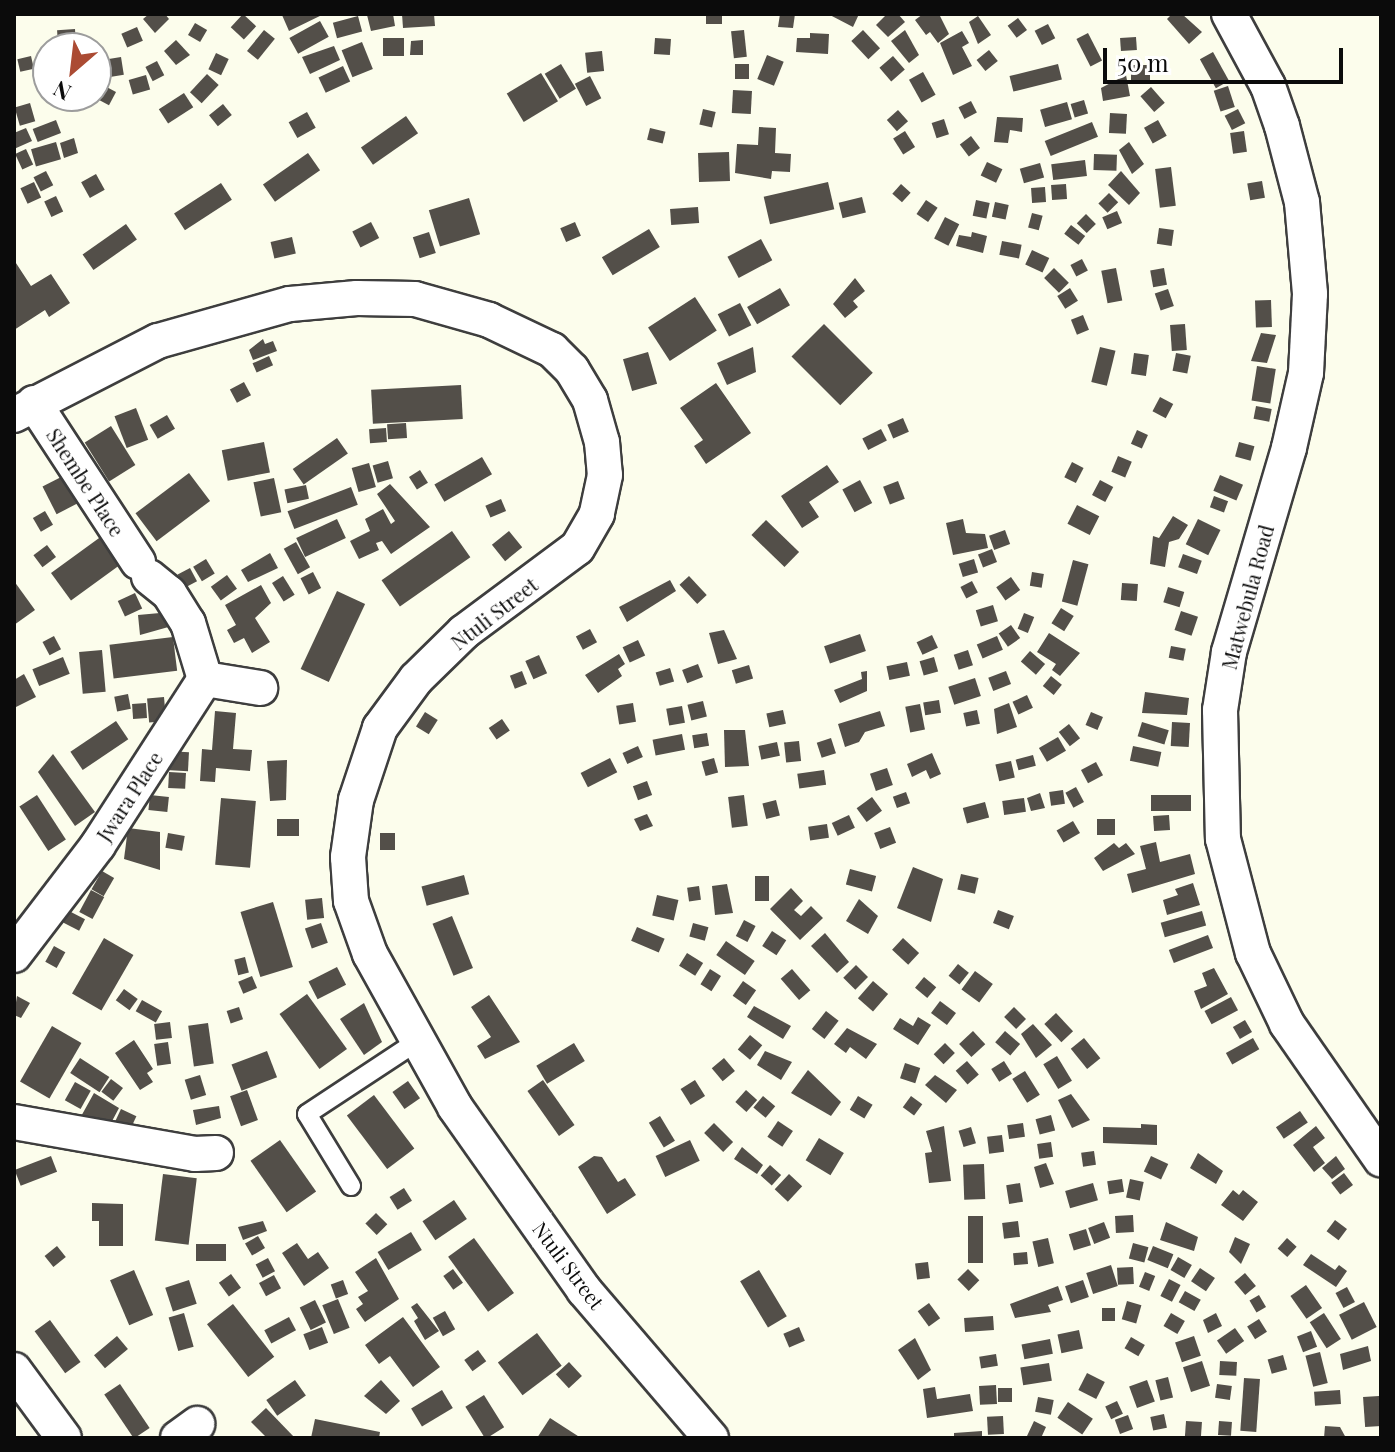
<!DOCTYPE html>
<style>
body{margin:0}
#map{position:relative;width:1395px;height:1452px;overflow:hidden;background:#fcfdec;font-family:"Playfair Display",serif}
div>[style]{position:absolute}
[style*='--x']{left:calc(var(--x)*1px);top:calc(var(--y)*1px);width:calc(var(--w)*1px);rotate:calc(var(--a)*1deg)}
.building>*{inset:0;background:#534f49;transform-origin:0 0}
.roads{filter:drop-shadow(2px 0 #3e3e3e) drop-shadow(-2px 0 #3e3e3e) drop-shadow(0 2px #3e3e3e) drop-shadow(0 -2px #3e3e3e)}
.lane>*{height:18px;margin:-9px;padding:0 9px;transform-origin:9px;border-radius:9px;background:#fff}
.street>*{height:34px;margin:-17px;padding:0 17px;transform-origin:17px;border-radius:17px;background:#fff}
span{translate:-50% -50%;white-space:nowrap;text-align:center;line-height:1.15;-webkit-text-stroke:8px #fff;paint-order:stroke}
.street-label{font-size:20px;color:#0b0b0b}
.frame{position:absolute;inset:0;border:16px solid #0b0b0b;pointer-events:none}
.north{position:absolute;left:32px;top:32px;width:80px;height:80px;box-sizing:border-box;background:#fff;border:2px solid #9d9d9d;border-radius:50%;rotate:208deg;font-size:22px;font-weight:700;line-height:32px;text-align:center;color:#0b0b0b}
.north::after{content:'';display:block;margin:auto;width:28px;height:36px;background:#ab4b33;clip-path:polygon(50% 0,100% 100%,50% 72%,0 100%)}
.scale{position:absolute;left:1103px;top:48px;width:240px;height:36px;box-sizing:border-box;border:4px solid #0b0b0b;border-top:0;padding-left:10px;font-size:24px;line-height:28px;white-space:nowrap;color:#0b0b0b;-webkit-text-stroke:6px #fff;paint-order:stroke}
</style>
<div id="map">
<div class="building">
<div style="clip-path:polygon(149px 14px,165px 14px,169px 19px,155px 33px,143px 19px)"></div>
<div style="left:243px;top:14px;width:18px;height:18px;rotate:43deg"></div>
<div style="clip-path:polygon(324px 14px,289px 31px,282px 15px,285px 14px)"></div>
<div style="clip-path:polygon(372px 14px,393px 14px,395px 26px,371px 31px,367px 15px)"></div>
<div style="clip-path:polygon(402px 14px,434px 14px,435px 26px,403px 28px)"></div>
<div style="left:706px;top:14px;width:16px;height:10px"></div>
<div style="clip-path:polygon(780px 14px,795px 14px,793px 28px,778px 27px)"></div>
<div style="clip-path:polygon(828px 14px,859px 14px,853px 27px)"></div>
<div style="clip-path:polygon(887px 14px,898px 14px,905px 22px,888px 37px,876px 25px)"></div>
<div style="clip-path:polygon(923px 14px,939px 14px,949px 34px,938px 43px,930px 32px,926px 35px,915px 20px)"></div>
<div style="clip-path:polygon(1172px 14px,1182px 14px,1202px 32px,1189px 44px,1167px 19px)"></div>
<div style="left:358px;top:16px;width:16px;height:26px;rotate:75deg"></div>
<div style="clip-path:polygon(978px 16px,991px 35px,978px 44px,969px 22px)"></div>
<div style="left:1018px;top:18px;width:15px;height:13px;rotate:53deg"></div>
<div style="left:320px;top:21px;width:18px;height:35px;rotate:61deg"></div>
<div style="left:195px;top:23px;width:14px;height:14px;rotate:30deg"></div>
<div style="left:1048px;top:24px;width:16px;height:15px;rotate:63deg"></div>
<div style="left:137px;top:27px;width:15px;height:17px;rotate:67deg"></div>
<div style="left:75px;top:29px;width:15px;height:18px;rotate:86deg"></div>
<div style="left:264px;top:30px;width:14px;height:27px;rotate:39deg"></div>
<div style="left:744px;top:30px;width:27px;height:13px;rotate:84deg"></div>
<div style="left:863px;top:30px;width:25px;height:16px;rotate:47deg"></div>
<div style="clip-path:polygon(905px 30px,919px 55px,909px 63px,891px 41px)"></div>
<div style="clip-path:polygon(962px 31px,969px 43px,962px 47px,972px 66px,953px 75px,940px 43px)"></div>
<div style="clip-path:polygon(810px 33px,829px 34px,828px 54px,796px 52px,797px 38px,810px 38px)"></div>
<div style="left:1088px;top:33px;width:31px;height:13px;rotate:63deg"></div>
<div style="left:1136px;top:37px;width:13px;height:16px;rotate:86deg"></div>
<div style="left:404px;top:38px;width:18px;height:21px;rotate:90deg"></div>
<div style="left:655px;top:38px;width:16px;height:16px;rotate:4deg"></div>
<div style="clip-path:polygon(176px 40px,190px 55px,176px 65px,164px 51px)"></div>
<div style="clip-path:polygon(423px 40px,423px 55px,410px 55px,411px 41px)"></div>
<div style="left:362px;top:42px;width:29px;height:22px;rotate:68deg"></div>
<div style="clip-path:polygon(334px 46px,340px 60px,310px 74px,302px 57px)"></div>
<div style="left:989px;top:50px;width:14px;height:16px;rotate:51deg"></div>
<div style="left:602px;top:51px;width:20px;height:17px;rotate:84deg"></div>
<div style="left:1213px;top:52px;width:33px;height:15px;rotate:61deg"></div>
<div style="left:216px;top:53px;width:14px;height:18px;rotate:25deg"></div>
<div style="left:767px;top:55px;width:18px;height:26px;rotate:22deg"></div>
<div style="left:31px;top:56px;width:13px;height:14px;rotate:77deg"></div>
<div style="left:893px;top:56px;width:18px;height:18px;rotate:49deg"></div>
<div style="left:121px;top:57px;width:18px;height:14px;rotate:81deg"></div>
<div style="left:157px;top:61px;width:16px;height:13px;rotate:63deg"></div>
<div style="left:561px;top:64px;width:29px;height:19px;rotate:59deg"></div>
<div style="left:735px;top:64px;width:14px;height:15px"></div>
<div style="left:1058px;top:64px;width:16px;height:50px;rotate:76deg"></div>
<div style="left:1131px;top:65px;width:19px;height:16px"></div>
<div style="left:343px;top:66px;width:17px;height:27px;rotate:65deg"></div>
<div style="left:923px;top:72px;width:26px;height:16px;rotate:61deg"></div>
<div style="left:541px;top:73px;width:33px;height:40px;rotate:59deg"></div>
<div style="left:207px;top:74px;width:16px;height:25px;rotate:43deg"></div>
<div style="left:146px;top:75px;width:15px;height:18px;rotate:74deg"></div>
<div style="clip-path:polygon(1126px 75px,1130px 96px,1103px 101px,1101px 88px)"></div>
<div style="left:590px;top:76px;width:25px;height:17px;rotate:63deg"></div>
<div style="left:101px;top:84px;width:17px;height:15px;rotate:28deg"></div>
<div style="left:1228px;top:86px;width:22px;height:15px;rotate:72deg"></div>
<div style="left:1151px;top:87px;width:21px;height:14px;rotate:49deg"></div>
<div style="left:733px;top:90px;width:19px;height:23px;rotate:3deg"></div>
<div style="left:184px;top:93px;width:17px;height:30px;rotate:57deg"></div>
<div style="clip-path:polygon(64px 96px,80px 97px,76px 111px,61px 106px)"></div>
<div style="left:1084px;top:100px;width:14px;height:14px;rotate:73deg"></div>
<div style="left:971px;top:101px;width:13px;height:14px;rotate:63deg"></div>
<div style="left:1067px;top:102px;width:18px;height:28px;rotate:74deg"></div>
<div style="left:30px;top:103px;width:19px;height:16px;rotate:74deg"></div>
<div style="left:223px;top:104px;width:14px;height:18px;rotate:51deg"></div>
<div style="left:703px;top:109px;width:13px;height:16px;rotate:13deg"></div>
<div style="left:1238px;top:109px;width:16px;height:15px;rotate:63deg"></div>
<div style="left:898px;top:110px;width:15px;height:15px;rotate:48deg"></div>
<div style="left:307px;top:112px;width:18px;height:21px;rotate:61deg"></div>
<div style="left:1110px;top:113px;width:17px;height:20px;rotate:3deg"></div>
<div style="left:406px;top:116px;width:21px;height:55px;rotate:55deg"></div>
<div style="clip-path:polygon(997px 117px,1023px 118px,1022px 132px,1010px 130px,1008px 143px,994px 142px)"></div>
<div style="left:944px;top:119px;width:16px;height:13px;rotate:72deg"></div>
<div style="left:56px;top:120px;width:14px;height:25px;rotate:69deg"></div>
<div style="left:1158px;top:120px;width:18px;height:16px;rotate:61deg"></div>
<div style="left:1092px;top:122px;width:16px;height:51px;rotate:68deg"></div>
<div style="clip-path:polygon(759px 127px,776px 128px,775px 153px,791px 154px,790px 172px,772px 171px,771px 179px,735px 173px,737px 144px,758px 145px)"></div>
<div style="clip-path:polygon(26px 128px,32px 141px,14px 149px,14px 133px)"></div>
<div style="left:650px;top:128px;width:16px;height:12px;rotate:14deg"></div>
<div style="left:905px;top:131px;width:19px;height:14px;rotate:58deg"></div>
<div style="left:1244px;top:131px;width:21px;height:14px;rotate:82deg"></div>
<div style="left:971px;top:136px;width:15px;height:14px;rotate:53deg"></div>
<div style="clip-path:polygon(74px 138px,78px 153px,64px 158px,60px 143px)"></div>
<div style="left:56px;top:142px;width:18px;height:26px;rotate:74deg"></div>
<div style="clip-path:polygon(1129px 142px,1144px 164px,1132px 174px,1119px 150px)"></div>
<div style="left:26px;top:149px;width:17px;height:12px;rotate:65deg"></div>
<div style="left:729px;top:152px;width:29px;height:31px;rotate:88deg"></div>
<div style="left:308px;top:153px;width:21px;height:55px;rotate:55deg"></div>
<div style="left:1094px;top:154px;width:23px;height:16px;rotate:2deg"></div>
<div style="left:1085px;top:160px;width:16px;height:34px;rotate:83deg"></div>
<div style="left:987px;top:162px;width:17px;height:15px;rotate:25deg"></div>
<div style="left:1040px;top:163px;width:15px;height:21px;rotate:74deg"></div>
<div style="left:1171px;top:167px;width:39px;height:16px;rotate:83deg"></div>
<div style="left:46px;top:171px;width:16px;height:14px;rotate:63deg"></div>
<div style="clip-path:polygon(1121px 171px,1140px 193px,1129px 205px,1108px 185px)"></div>
<div style="left:96px;top:174px;width:18px;height:17px;rotate:61deg"></div>
<div style="left:1262px;top:181px;width:17px;height:15px;rotate:80deg"></div>
<div style="left:34px;top:182px;width:17px;height:15px;rotate:65deg"></div>
<div style="left:828px;top:182px;width:28px;height:66px;rotate:77deg"></div>
<div style="left:221px;top:183px;width:20px;height:56px;rotate:57deg"></div>
<div style="left:901px;top:184px;width:13px;height:13px;rotate:42deg"></div>
<div style="left:1066px;top:184px;width:15px;height:15px;rotate:86deg"></div>
<div style="left:1045px;top:187px;width:15px;height:14px;rotate:86deg"></div>
<div style="left:1109px;top:193px;width:13px;height:15px;rotate:45deg"></div>
<div style="left:56px;top:196px;width:17px;height:13px;rotate:65deg"></div>
<div style="left:862px;top:197px;width:16px;height:24px;rotate:76deg"></div>
<div style="left:469px;top:198px;width:38px;height:42px;rotate:73deg"></div>
<div style="left:926px;top:200px;width:14px;height:17px;rotate:34deg"></div>
<div style="left:976px;top:200px;width:14px;height:16px;rotate:12deg"></div>
<div style="left:995px;top:202px;width:14px;height:15px;rotate:12deg"></div>
<div style="left:698px;top:207px;width:16px;height:28px;rotate:86deg"></div>
<div style="left:1117px;top:211px;width:13px;height:16px;rotate:67deg"></div>
<div style="left:1032px;top:213px;width:11px;height:15px;rotate:15deg"></div>
<div style="left:1086px;top:214px;width:14px;height:13px;rotate:45deg"></div>
<div style="left:945px;top:217px;width:16px;height:24px;rotate:27deg"></div>
<div style="left:371px;top:222px;width:18px;height:21px;rotate:63deg"></div>
<div style="left:575px;top:222px;width:15px;height:16px;rotate:67deg"></div>
<div style="left:126px;top:224px;width:19px;height:53px;rotate:55deg"></div>
<div style="left:1071px;top:225px;width:18px;height:11px;rotate:38deg"></div>
<div style="left:1159px;top:228px;width:15px;height:16px;rotate:8deg"></div>
<div style="left:649px;top:229px;width:21px;height:55px;rotate:59deg"></div>
<div style="left:429px;top:232px;width:22px;height:17px;rotate:72deg"></div>
<div style="clip-path:polygon(972px 232px,987px 236px,983px 253px,956px 246px,959px 235px,971px 237px)"></div>
<div style="left:292px;top:237px;width:17px;height:22px;rotate:77deg"></div>
<div style="left:761px;top:239px;width:24px;height:38px;rotate:62deg"></div>
<div style="left:1002px;top:241px;width:20px;height:14px;rotate:11deg"></div>
<div style="left:1032px;top:250px;width:19px;height:16px;rotate:25deg"></div>
<div style="left:1082px;top:259px;width:13px;height:13px;rotate:63deg"></div>
<div style="clip-path:polygon(14px 260px,31px 286px,51px 274px,70px 303px,49px 317px,45px 310px,14px 330px)"></div>
<div style="left:1054px;top:268px;width:21px;height:14px;rotate:45deg"></div>
<div style="left:1116px;top:268px;width:33px;height:15px;rotate:79deg"></div>
<div style="left:1164px;top:268px;width:17px;height:14px;rotate:80deg"></div>
<div style="clip-path:polygon(855px 278px,865px 291px,853px 301px,858px 307px,845px 318px,833px 304px)"></div>
<div style="left:780px;top:288px;width:20px;height:38px;rotate:60deg"></div>
<div style="left:1070px;top:288px;width:15px;height:15px;rotate:58deg"></div>
<div style="left:1168px;top:289px;width:18px;height:14px;rotate:71deg"></div>
<div style="left:695px;top:297px;width:40px;height:56px;rotate:57deg"></div>
<div style="left:1271px;top:300px;width:27px;height:16px;rotate:88deg"></div>
<div style="left:740px;top:303px;width:25px;height:25px;rotate:63deg"></div>
<div style="left:1083px;top:315px;width:16px;height:13px;rotate:68deg"></div>
<div style="left:824px;top:324px;width:69px;height:46px;rotate:45deg"></div>
<div style="left:1185px;top:324px;width:26px;height:15px;rotate:86deg"></div>
<div style="clip-path:polygon(1261px 333px,1276px 335px,1267px 363px,1251px 361px)"></div>
<div style="clip-path:polygon(263px 339px,265px 344px,273px 341px,277px 351px,253px 360px,249px 350px)"></div>
<div style="clip-path:polygon(753px 347px,756px 372px,727px 385px,717px 363px)"></div>
<div style="left:1100px;top:347px;width:16px;height:36px;rotate:14deg"></div>
<div style="left:648px;top:352px;width:33px;height:26px;rotate:74deg"></div>
<div style="left:1134px;top:353px;width:15px;height:21px;rotate:8deg"></div>
<div style="left:1176px;top:353px;width:15px;height:18px;rotate:11deg"></div>
<div style="left:269px;top:356px;width:10px;height:18px;rotate:66deg"></div>
<div style="left:1257px;top:366px;width:19px;height:35px;rotate:9deg"></div>
<div style="left:244px;top:382px;width:15px;height:16px;rotate:62deg"></div>
<div style="clip-path:polygon(716px 383px,751px 433px,706px 464px,694px 446px,703px 440px,680px 408px)"></div>
<div style="left:461px;top:385px;width:34px;height:90px;rotate:87deg"></div>
<div style="left:1160px;top:397px;width:15px;height:16px;rotate:28deg"></div>
<div style="left:1256px;top:406px;width:16px;height:13px;rotate:11deg"></div>
<div style="left:136px;top:408px;width:34px;height:23px;rotate:69deg"></div>
<div style="left:167px;top:415px;width:16px;height:20px;rotate:60deg"></div>
<div style="left:903px;top:418px;width:15px;height:17px;rotate:67deg"></div>
<div style="left:406px;top:423px;width:15px;height:19px;rotate:86deg"></div>
<div style="left:111px;top:426px;width:46px;height:31px;rotate:58deg"></div>
<div style="left:386px;top:428px;width:14px;height:17px;rotate:86deg"></div>
<div style="left:881px;top:429px;width:13px;height:21px;rotate:63deg"></div>
<div style="left:1137px;top:430px;width:12px;height:15px;rotate:24deg"></div>
<div style="left:337px;top:438px;width:19px;height:54px;rotate:55deg"></div>
<div style="left:264px;top:442px;width:31px;height:43px;rotate:79deg"></div>
<div style="left:1239px;top:442px;width:16px;height:15px;rotate:15deg"></div>
<div style="left:1118px;top:456px;width:15px;height:17px;rotate:23deg"></div>
<div style="left:482px;top:457px;width:20px;height:55px;rotate:60deg"></div>
<div style="left:388px;top:461px;width:18px;height:16px;rotate:74deg"></div>
<div style="left:1072px;top:462px;width:13px;height:17px;rotate:27deg"></div>
<div style="left:369px;top:463px;width:25px;height:18px;rotate:74deg"></div>
<div style="clip-path:polygon(827px 465px,839px 482px,809px 502px,819px 517px,802px 528px,781px 496px)"></div>
<div style="left:420px;top:470px;width:15px;height:13px;rotate:58deg"></div>
<div style="left:71px;top:472px;width:31px;height:32px;rotate:63deg"></div>
<div style="left:189px;top:473px;width:35px;height:67px;rotate:53deg"></div>
<div style="left:1220px;top:475px;width:25px;height:17px;rotate:23deg"></div>
<div style="left:274px;top:478px;width:35px;height:21px;rotate:78deg"></div>
<div style="left:860px;top:480px;width:26px;height:20px;rotate:62deg"></div>
<div style="left:1100px;top:480px;width:15px;height:17px;rotate:28deg"></div>
<div style="left:898px;top:481px;width:19px;height:16px;rotate:69deg"></div>
<div style="clip-path:polygon(390px 484px,430px 527px,391px 554px,382px 541px,376px 543px,379px 550px,359px 559px,350px 541px,370px 531px,365px 519px,383px 509px,391px 524px,395px 521px,377px 494px)"></div>
<div style="left:306px;top:485px;width:14px;height:22px;rotate:78deg"></div>
<div style="left:351px;top:487px;width:19px;height:68px;rotate:69deg"></div>
<div style="left:1214px;top:496px;width:15px;height:12px;rotate:20deg"></div>
<div style="left:501px;top:499px;width:13px;height:17px;rotate:67deg"></div>
<div style="left:1077px;top:505px;width:25px;height:21px;rotate:27deg"></div>
<div style="left:45px;top:511px;width:16px;height:14px;rotate:60deg"></div>
<div style="clip-path:polygon(1173px 516px,1188px 525px,1179px 539px,1169px 542px,1165px 567px,1150px 564px,1153px 536px,1159px 538px)"></div>
<div style="left:337px;top:519px;width:21px;height:45px;rotate:65deg"></div>
<div style="clip-path:polygon(963px 519px,966px 533px,985px 534px,988px 548px,953px 555px,946px 523px)"></div>
<div style="left:1198px;top:519px;width:25px;height:28px;rotate:26deg"></div>
<div style="left:766px;top:520px;width:46px;height:21px;rotate:44deg"></div>
<div style="left:1005px;top:530px;width:15px;height:17px;rotate:70deg"></div>
<div style="left:452px;top:531px;width:32px;height:86px;rotate:55deg"></div>
<div style="left:509px;top:531px;width:21px;height:22px;rotate:51deg"></div>
<div style="left:106px;top:533px;width:34px;height:68px;rotate:54deg"></div>
<div style="left:296px;top:542px;width:29px;height:14px;rotate:61deg"></div>
<div style="left:47px;top:545px;width:15px;height:17px;rotate:53deg"></div>
<div style="left:992px;top:549px;width:14px;height:15px;rotate:69deg"></div>
<div style="clip-path:polygon(270px 553px,278px 568px,248px 582px,241px 570px)"></div>
<div style="left:1183px;top:554px;width:20px;height:14px;rotate:20deg"></div>
<div style="left:206px;top:559px;width:17px;height:15px;rotate:59deg"></div>
<div style="left:974px;top:559px;width:14px;height:16px;rotate:73deg"></div>
<div style="left:1073px;top:560px;width:16px;height:43px;rotate:15deg"></div>
<div style="left:190px;top:568px;width:15px;height:14px;rotate:62deg"></div>
<div style="left:313px;top:572px;width:18px;height:14px;rotate:63deg"></div>
<div style="left:1032px;top:572px;width:12px;height:14px;rotate:9deg"></div>
<div style="left:227px;top:575px;width:17px;height:20px;rotate:54deg"></div>
<div style="left:283px;top:576px;width:22px;height:13px;rotate:58deg"></div>
<div style="left:689px;top:576px;width:26px;height:13px;rotate:47deg"></div>
<div style="left:1011px;top:577px;width:16px;height:18px;rotate:55deg"></div>
<div style="clip-path:polygon(670px 580px,676px 591px,627px 622px,619px 607px)"></div>
<div style="clip-path:polygon(14px 581px,35px 610px,14px 625px)"></div>
<div style="left:972px;top:581px;width:13px;height:13px;rotate:63deg"></div>
<div style="left:1122px;top:583px;width:16px;height:17px;rotate:4deg"></div>
<div style="clip-path:polygon(261px 585px,271px 603px,255px 618px,270px 642px,252px 653px,244px 638px,234px 643px,227px 630px,236px 625px,225px 605px)"></div>
<div style="left:1168px;top:587px;width:17px;height:16px;rotate:17deg"></div>
<div style="left:337px;top:591px;width:31px;height:86px;rotate:25deg"></div>
<div style="left:135px;top:593px;width:17px;height:19px;rotate:65deg"></div>
<div style="left:993px;top:605px;width:17px;height:18px;rotate:73deg"></div>
<div style="left:1061px;top:608px;width:15px;height:18px;rotate:32deg"></div>
<div style="left:1181px;top:611px;width:18px;height:20px;rotate:19deg"></div>
<div style="clip-path:polygon(171px 612px,172px 626px,140px 635px,138px 615px)"></div>
<div style="left:1024px;top:613px;width:11px;height:17px;rotate:22deg"></div>
<div style="left:1011px;top:625px;width:16px;height:15px;rotate:55deg"></div>
<div style="left:590px;top:629px;width:15px;height:16px;rotate:62deg"></div>
<div style="clip-path:polygon(724px 630px,737px 659px,718px 664px,709px 633px)"></div>
<div style="clip-path:polygon(1049px 633px,1080px 653px,1060px 676px,1052px 670px,1056px 664px,1037px 652px)"></div>
<div style="left:860px;top:634px;width:18px;height:38px;rotate:71deg"></div>
<div style="left:932px;top:635px;width:14px;height:17px;rotate:65deg"></div>
<div style="left:54px;top:636px;width:15px;height:13px;rotate:62deg"></div>
<div style="left:997px;top:636px;width:15px;height:22px;rotate:67deg"></div>
<div style="left:173px;top:637px;width:34px;height:64px;rotate:83deg"></div>
<div style="left:638px;top:640px;width:17px;height:17px;rotate:65deg"></div>
<div style="left:1171px;top:646px;width:15px;height:12px;rotate:11deg"></div>
<div style="left:102px;top:650px;width:42px;height:23px;rotate:85deg"></div>
<div style="left:968px;top:650px;width:16px;height:15px;rotate:72deg"></div>
<div style="left:1030px;top:651px;width:20px;height:14px;rotate:41deg"></div>
<div style="clip-path:polygon(619px 654px,625px 664px,618px 669px,622px 676px,598px 693px,585px 675px)"></div>
<div style="left:539px;top:655px;width:20px;height:15px;rotate:66deg"></div>
<div style="left:63px;top:657px;width:18px;height:33px;rotate:68deg"></div>
<div style="left:934px;top:657px;width:15px;height:15px;rotate:74deg"></div>
<div style="left:907px;top:662px;width:14px;height:21px;rotate:78deg"></div>
<div style="left:698px;top:664px;width:14px;height:17px;rotate:69deg"></div>
<div style="left:749px;top:665px;width:14px;height:18px;rotate:73deg"></div>
<div style="left:670px;top:668px;width:14px;height:15px;rotate:73deg"></div>
<div style="left:522px;top:671px;width:14px;height:13px;rotate:69deg"></div>
<div style="clip-path:polygon(867px 671px,867px 691px,840px 703px,834px 690px,862px 679px,861px 672px)"></div>
<div style="left:1006px;top:671px;width:14px;height:19px;rotate:69deg"></div>
<div style="clip-path:polygon(24px 674px,36px 697px,14px 708px,14px 680px)"></div>
<div style="left:1051px;top:676px;width:14px;height:13px;rotate:39deg"></div>
<div style="left:975px;top:678px;width:19px;height:28px;rotate:72deg"></div>
<div style="clip-path:polygon(1145px 692px,1189px 698px,1187px 715px,1142px 713px)"></div>
<div style="left:128px;top:694px;width:15px;height:14px;rotate:79deg"></div>
<div style="left:1027px;top:695px;width:14px;height:16px;rotate:65deg"></div>
<div style="left:164px;top:697px;width:24px;height:17px;rotate:85deg"></div>
<div style="left:939px;top:700px;width:13px;height:16px;rotate:81deg"></div>
<div style="left:703px;top:701px;width:16px;height:16px;rotate:76deg"></div>
<div style="left:146px;top:703px;width:15px;height:14px;rotate:86deg"></div>
<div style="left:633px;top:703px;width:19px;height:17px;rotate:81deg"></div>
<div style="clip-path:polygon(1009px 703px,1017px 727px,997px 734px,994px 709px)"></div>
<div style="left:920px;top:704px;width:26px;height:15px;rotate:79deg"></div>
<div style="left:682px;top:706px;width:17px;height:16px;rotate:80deg"></div>
<div style="left:783px;top:710px;width:14px;height:17px;rotate:78deg"></div>
<div style="left:977px;top:710px;width:14px;height:14px;rotate:78deg"></div>
<div style="clip-path:polygon(215px 711px,236px 713px,233px 749px,252px 750px,250px 771px,216px 768px,215px 782px,200px 781px,202px 749px,212px 750px)"></div>
<div style="clip-path:polygon(880px 711px,885px 726px,865px 732px,859px 742px,845px 747px,838px 724px)"></div>
<div style="left:425px;top:712px;width:15px;height:17px;rotate:32deg"></div>
<div style="left:1091px;top:712px;width:13px;height:14px;rotate:23deg"></div>
<div style="left:502px;top:719px;width:14px;height:16px;rotate:56deg"></div>
<div style="left:116px;top:721px;width:22px;height:55px;rotate:56deg"></div>
<div style="left:1142px;top:722px;width:28px;height:15px;rotate:17deg"></div>
<div style="left:1172px;top:722px;width:18px;height:24px;rotate:3deg"></div>
<div style="left:1069px;top:724px;width:18px;height:13px;rotate:52deg"></div>
<div style="clip-path:polygon(724px 730px,745px 730px,749px 766px,725px 767px)"></div>
<div style="left:707px;top:733px;width:13px;height:15px;rotate:81deg"></div>
<div style="left:682px;top:734px;width:16px;height:30px;rotate:79deg"></div>
<div style="left:1058px;top:737px;width:16px;height:22px;rotate:60deg"></div>
<div style="left:831px;top:738px;width:16px;height:15px;rotate:72deg"></div>
<div style="left:799px;top:741px;width:20px;height:15px;rotate:84deg"></div>
<div style="left:777px;top:742px;width:14px;height:19px;rotate:78deg"></div>
<div style="left:638px;top:746px;width:12px;height:17px;rotate:66deg"></div>
<div style="left:1133px;top:746px;width:29px;height:15px;rotate:12deg"></div>
<div style="left:167px;top:751px;width:22px;height:19px;rotate:3deg"></div>
<div style="clip-path:polygon(932px 753px,941px 774px,930px 779px,926px 770px,912px 777px,907px 764px)"></div>
<div style="clip-path:polygon(53px 754px,95px 812px,75px 826px,38px 772px)"></div>
<div style="left:1033px;top:755px;width:11px;height:18px;rotate:75deg"></div>
<div style="left:610px;top:758px;width:16px;height:33px;rotate:63deg"></div>
<div style="left:714px;top:758px;width:15px;height:13px;rotate:74deg"></div>
<div style="clip-path:polygon(287px 760px,286px 800px,270px 801px,267px 761px)"></div>
<div style="left:1011px;top:761px;width:17px;height:16px;rotate:77deg"></div>
<div style="left:1096px;top:762px;width:15px;height:17px;rotate:62deg"></div>
<div style="left:887px;top:768px;width:18px;height:18px;rotate:71deg"></div>
<div style="left:824px;top:770px;width:15px;height:27px;rotate:82deg"></div>
<div style="left:169px;top:772px;width:17px;height:16px;rotate:3deg"></div>
<div style="left:647px;top:781px;width:15px;height:15px;rotate:70deg"></div>
<div style="left:1076px;top:787px;width:17px;height:12px;rotate:62deg"></div>
<div style="left:1063px;top:790px;width:14px;height:14px;rotate:82deg"></div>
<div style="left:906px;top:792px;width:12px;height:14px;rotate:70deg"></div>
<div style="clip-path:polygon(1040px 793px,1045px 808px,1031px 811px,1027px 798px)"></div>
<div style="left:37px;top:795px;width:53px;height:21px;rotate:57deg"></div>
<div style="left:150px;top:795px;width:19px;height:15px;rotate:6deg"></div>
<div style="left:744px;top:795px;width:31px;height:16px;rotate:83deg"></div>
<div style="left:1151px;top:795px;width:40px;height:16px"></div>
<div style="left:872px;top:797px;width:17px;height:19px;rotate:54deg"></div>
<div style="left:221px;top:798px;width:35px;height:67px;rotate:5deg"></div>
<div style="left:1024px;top:798px;width:14px;height:22px;rotate:82deg"></div>
<div style="left:776px;top:800px;width:16px;height:14px;rotate:76deg"></div>
<div style="left:985px;top:802px;width:16px;height:23px;rotate:75deg"></div>
<div style="clip-path:polygon(647px 814px,653px 826px,640px 831px,634px 819px)"></div>
<div style="left:849px;top:815px;width:14px;height:19px;rotate:65deg"></div>
<div style="left:1169px;top:815px;width:15px;height:16px;rotate:86deg"></div>
<div style="left:277px;top:819px;width:22px;height:17px"></div>
<div style="left:1115px;top:819px;width:16px;height:18px;rotate:90deg"></div>
<div style="left:1073px;top:821px;width:14px;height:19px;rotate:60deg"></div>
<div style="left:827px;top:824px;width:14px;height:19px;rotate:82deg"></div>
<div style="left:890px;top:827px;width:17px;height:17px;rotate:69deg"></div>
<div style="clip-path:polygon(128px 828px,160px 832px,160px 870px,124px 859px)"></div>
<div style="left:168px;top:833px;width:17px;height:15px;rotate:10deg"></div>
<div style="left:380px;top:833px;width:15px;height:17px"></div>
<div style="clip-path:polygon(1156px 842px,1160px 862px,1190px 854px,1195px 874px,1132px 893px,1127px 874px,1146px 869px,1140px 846px)"></div>
<div style="clip-path:polygon(1114px 843px,1119px 848px,1126px 843px,1135px 854px,1103px 871px,1094px 858px)"></div>
<div style="clip-path:polygon(913px 867px,943px 879px,931px 922px,897px 908px)"></div>
<div style="left:850px;top:869px;width:27px;height:16px;rotate:15deg"></div>
<div style="left:102px;top:871px;width:14px;height:21px;rotate:30deg"></div>
<div style="left:961px;top:874px;width:18px;height:16px;rotate:13deg"></div>
<div style="left:464px;top:875px;width:20px;height:44px;rotate:75deg"></div>
<div style="left:755px;top:876px;width:14px;height:25px"></div>
<div style="clip-path:polygon(1193px 883px,1200px 905px,1167px 915px,1163px 900px,1178px 895px,1175px 889px)"></div>
<div style="clip-path:polygon(727px 884px,733px 913px,715px 915px,712px 886px)"></div>
<div style="left:699px;top:886px;width:14px;height:12px;rotate:82deg"></div>
<div style="clip-path:polygon(791px 888px,803px 901px,794px 910px,801px 916px,811px 906px,823px 918px,800px 940px,770px 909px)"></div>
<div style="left:91px;top:890px;width:15px;height:25px;rotate:28deg"></div>
<div style="left:657px;top:895px;width:22px;height:21px;rotate:13deg"></div>
<div style="left:322px;top:898px;width:20px;height:17px;rotate:84deg"></div>
<div style="clip-path:polygon(859px 899px,878px 916px,868px 934px,846px 921px)"></div>
<div style="left:273px;top:902px;width:68px;height:34px;rotate:73deg"></div>
<div style="left:998px;top:910px;width:17px;height:14px;rotate:21deg"></div>
<div style="left:69px;top:911px;width:18px;height:13px;rotate:27deg"></div>
<div style="left:1202px;top:911px;width:15px;height:43px;rotate:74deg"></div>
<div style="left:452px;top:916px;width:56px;height:21px;rotate:68deg"></div>
<div style="left:744px;top:920px;width:13px;height:18px;rotate:27deg"></div>
<div style="left:321px;top:923px;width:21px;height:17px;rotate:71deg"></div>
<div style="left:693px;top:923px;width:16px;height:14px;rotate:15deg"></div>
<div style="left:637px;top:927px;width:30px;height:15px;rotate:23deg"></div>
<div style="left:772px;top:931px;width:17px;height:18px;rotate:33deg"></div>
<div style="clip-path:polygon(825px 933px,849px 962px,837px 973px,811px 946px)"></div>
<div style="left:1208px;top:935px;width:14px;height:42px;rotate:69deg"></div>
<div style="left:104px;top:938px;width:34px;height:64px;rotate:30deg"></div>
<div style="left:903px;top:938px;width:22px;height:16px;rotate:43deg"></div>
<div style="left:726px;top:941px;width:35px;height:17px;rotate:35deg"></div>
<div style="left:54px;top:946px;width:13px;height:18px;rotate:29deg"></div>
<div style="left:687px;top:953px;width:19px;height:15px;rotate:32deg"></div>
<div style="left:245px;top:957px;width:16px;height:11px;rotate:76deg"></div>
<div style="left:958px;top:964px;width:14px;height:15px;rotate:39deg"></div>
<div style="left:856px;top:965px;width:17px;height:18px;rotate:45deg"></div>
<div style="left:337px;top:967px;width:20px;height:32px;rotate:63deg"></div>
<div style="clip-path:polygon(1214px 968px,1228px 994px,1201px 1009px,1194px 991px,1207px 986px,1202px 973px)"></div>
<div style="left:710px;top:969px;width:13px;height:18px;rotate:32deg"></div>
<div style="left:792px;top:969px;width:28px;height:15px;rotate:49deg"></div>
<div style="left:975px;top:971px;width:22px;height:23px;rotate:36deg"></div>
<div style="left:252px;top:976px;width:13px;height:15px;rotate:67deg"></div>
<div style="left:924px;top:977px;width:16px;height:14px;rotate:40deg"></div>
<div style="left:743px;top:981px;width:16px;height:18px;rotate:35deg"></div>
<div style="left:873px;top:981px;width:20px;height:23px;rotate:41deg"></div>
<div style="left:124px;top:989px;width:17px;height:14px;rotate:36deg"></div>
<div style="left:307px;top:994px;width:68px;height:34px;rotate:54deg"></div>
<div style="clip-path:polygon(489px 995px,520px 1042px,485px 1059px,477px 1046px,491px 1037px,471px 1007px)"></div>
<div style="clip-path:polygon(17px 996px,30px 1003px,21px 1018px,14px 1015px)"></div>
<div style="left:1231px;top:997px;width:15px;height:30px;rotate:62deg"></div>
<div style="left:142px;top:1000px;width:23px;height:13px;rotate:29deg"></div>
<div style="left:940px;top:1001px;width:20px;height:15px;rotate:37deg"></div>
<div style="clip-path:polygon(364px 1003px,382px 1042px,364px 1055px,340px 1019px)"></div>
<div style="clip-path:polygon(754px 1006px,791px 1026px,783px 1039px,747px 1017px)"></div>
<div style="left:239px;top:1007px;width:13px;height:13px;rotate:72deg"></div>
<div style="left:1014px;top:1007px;width:17px;height:14px;rotate:45deg"></div>
<div style="left:826px;top:1011px;width:16px;height:23px;rotate:38deg"></div>
<div style="left:1056px;top:1013px;width:25px;height:16px;rotate:47deg"></div>
<div style="clip-path:polygon(918px 1017px,931px 1025px,918px 1045px,893px 1029px,900px 1018px,913px 1026px)"></div>
<div style="left:1245px;top:1020px;width:14px;height:14px;rotate:60deg"></div>
<div style="left:170px;top:1022px;width:16px;height:16px;rotate:83deg"></div>
<div style="left:208px;top:1023px;width:41px;height:20px;rotate:82deg"></div>
<div style="clip-path:polygon(1033px 1024px,1052px 1045px,1036px 1058px,1021px 1034px)"></div>
<div style="left:52px;top:1026px;width:34px;height:64px;rotate:30deg"></div>
<div style="clip-path:polygon(847px 1028px,877px 1044px,866px 1059px,850px 1047px,846px 1053px,834px 1044px)"></div>
<div style="left:973px;top:1031px;width:18px;height:19px;rotate:47deg"></div>
<div style="left:1005px;top:1031px;width:20px;height:15px;rotate:41deg"></div>
<div style="left:750px;top:1035px;width:16px;height:19px;rotate:40deg"></div>
<div style="left:1084px;top:1038px;width:26px;height:17px;rotate:51deg"></div>
<div style="left:1253px;top:1038px;width:13px;height:31px;rotate:61deg"></div>
<div style="clip-path:polygon(134px 1040px,153px 1069px,147px 1073px,153px 1082px,140px 1090px,115px 1053px)"></div>
<div style="left:168px;top:1042px;width:22px;height:14px;rotate:82deg"></div>
<div style="left:574px;top:1043px;width:21px;height:44px;rotate:59deg"></div>
<div style="left:945px;top:1043px;width:14px;height:16px;rotate:45deg"></div>
<div style="left:267px;top:1051px;width:28px;height:38px;rotate:69deg"></div>
<div style="clip-path:polygon(765px 1051px,792px 1062px,781px 1080px,757px 1065px)"></div>
<div style="left:1057px;top:1056px;width:29px;height:16px;rotate:59deg"></div>
<div style="left:80px;top:1058px;width:35px;height:18px;rotate:33deg"></div>
<div style="left:724px;top:1058px;width:17px;height:16px;rotate:50deg"></div>
<div style="left:967px;top:1061px;width:18px;height:15px;rotate:49deg"></div>
<div style="left:1004px;top:1061px;width:15px;height:15px;rotate:58deg"></div>
<div style="left:905px;top:1063px;width:16px;height:16px;rotate:18deg"></div>
<div style="clip-path:polygon(808px 1070px,841px 1102px,831px 1116px,791px 1093px)"></div>
<div style="left:1025px;top:1071px;width:28px;height:15px;rotate:58deg"></div>
<div style="left:200px;top:1075px;width:21px;height:16px;rotate:73deg"></div>
<div style="clip-path:polygon(935px 1075px,957px 1090px,946px 1103px,925px 1085px)"></div>
<div style="left:111px;top:1079px;width:15px;height:16px;rotate:37deg"></div>
<div style="left:543px;top:1080px;width:55px;height:19px;rotate:55deg"></div>
<div style="left:695px;top:1080px;width:19px;height:17px;rotate:58deg"></div>
<div style="left:408px;top:1081px;width:21px;height:19px;rotate:55deg"></div>
<div style="left:75px;top:1082px;width:18px;height:21px;rotate:29deg"></div>
<div style="left:247px;top:1090px;width:32px;height:18px;rotate:70deg"></div>
<div style="left:746px;top:1090px;width:15px;height:16px;rotate:42deg"></div>
<div style="clip-path:polygon(94px 1093px,119px 1108px,110px 1125px,98px 1118px,93px 1128px,79px 1120px)"></div>
<div style="clip-path:polygon(1071px 1094px,1090px 1120px,1072px 1128px,1058px 1100px)"></div>
<div style="left:374px;top:1095px;width:67px;height:34px;rotate:53deg"></div>
<div style="left:763px;top:1096px;width:16px;height:15px;rotate:40deg"></div>
<div style="left:858px;top:1096px;width:17px;height:16px;rotate:31deg"></div>
<div style="left:911px;top:1096px;width:14px;height:14px;rotate:36deg"></div>
<div style="clip-path:polygon(219px 1106px,221px 1118px,196px 1125px,193px 1110px)"></div>
<div style="left:121px;top:1109px;width:17px;height:15px;rotate:25deg"></div>
<div style="left:1300px;top:1111px;width:14px;height:29px;rotate:56deg"></div>
<div style="left:1051px;top:1115px;width:16px;height:16px;rotate:75deg"></div>
<div style="left:660px;top:1116px;width:29px;height:13px;rotate:59deg"></div>
<div style="left:778px;top:1121px;width:18px;height:19px;rotate:34deg"></div>
<div style="left:714px;top:1123px;width:27px;height:14px;rotate:45deg"></div>
<div style="left:1023px;top:1123px;width:14px;height:16px;rotate:82deg"></div>
<div style="clip-path:polygon(1141px 1124px,1157px 1125px,1157px 1145px,1103px 1143px,1103px 1127px,1141px 1128px)"></div>
<div style="clip-path:polygon(944px 1126px,951px 1181px,929px 1183px,925px 1153px,932px 1152px,926px 1131px)"></div>
<div style="clip-path:polygon(1316px 1126px,1325px 1138px,1313px 1147px,1325px 1163px,1314px 1172px,1293px 1145px)"></div>
<div style="left:971px;top:1127px;width:17px;height:13px;rotate:73deg"></div>
<div style="left:1002px;top:1135px;width:17px;height:15px;rotate:83deg"></div>
<div style="left:819px;top:1138px;width:29px;height:26px;rotate:31deg"></div>
<div style="left:280px;top:1140px;width:63px;height:36px;rotate:55deg"></div>
<div style="left:690px;top:1140px;width:23px;height:38px;rotate:65deg"></div>
<div style="left:1051px;top:1142px;width:15px;height:14px;rotate:82deg"></div>
<div style="clip-path:polygon(742px 1147px,763px 1165px,757px 1174px,734px 1159px)"></div>
<div style="left:1094px;top:1151px;width:14px;height:13px;rotate:82deg"></div>
<div style="clip-path:polygon(1198px 1153px,1223px 1171px,1216px 1184px,1190px 1168px)"></div>
<div style="left:51px;top:1156px;width:17px;height:39px;rotate:69deg"></div>
<div style="clip-path:polygon(594px 1156px,602px 1157px,618px 1182px,625px 1178px,636px 1195px,607px 1214px,578px 1167px)"></div>
<div style="left:1151px;top:1156px;width:19px;height:17px;rotate:25deg"></div>
<div style="clip-path:polygon(1336px 1156px,1345px 1169px,1332px 1179px,1322px 1168px)"></div>
<div style="clip-path:polygon(1046px 1163px,1054px 1184px,1040px 1188px,1034px 1167px)"></div>
<div style="left:984px;top:1164px;width:35px;height:21px;rotate:88deg"></div>
<div style="left:770px;top:1165px;width:15px;height:14px;rotate:42deg"></div>
<div style="left:1344px;top:1173px;width:15px;height:16px;rotate:53deg"></div>
<div style="left:163px;top:1174px;width:34px;height:67px;rotate:7deg"></div>
<div style="left:789px;top:1174px;width:18px;height:21px;rotate:43deg"></div>
<div style="left:1122px;top:1179px;width:13px;height:15px;rotate:81deg"></div>
<div style="left:1130px;top:1179px;width:14px;height:19px;rotate:12deg"></div>
<div style="left:1020px;top:1183px;width:19px;height:14px;rotate:81deg"></div>
<div style="left:1093px;top:1183px;width:18px;height:29px;rotate:74deg"></div>
<div style="left:404px;top:1188px;width:15px;height:17px;rotate:58deg"></div>
<div style="clip-path:polygon(1233px 1190px,1239px 1195px,1243px 1190px,1258px 1202px,1243px 1221px,1221px 1205px)"></div>
<div style="left:454px;top:1200px;width:23px;height:38px;rotate:56deg"></div>
<div style="clip-path:polygon(92px 1203px,123px 1204px,123px 1246px,99px 1246px,99px 1221px,92px 1221px)"></div>
<div style="left:376px;top:1213px;width:16px;height:15px;rotate:45deg"></div>
<div style="left:1133px;top:1215px;width:17px;height:18px;rotate:87deg"></div>
<div style="left:968px;top:1216px;width:15px;height:47px"></div>
<div style="left:1335px;top:1220px;width:15px;height:14px;rotate:37deg"></div>
<div style="clip-path:polygon(263px 1221px,267px 1231px,243px 1240px,238px 1227px)"></div>
<div style="left:1018px;top:1221px;width:16px;height:16px;rotate:83deg"></div>
<div style="left:1104px;top:1222px;width:17px;height:17px;rotate:69deg"></div>
<div style="clip-path:polygon(1166px 1222px,1198px 1237px,1194px 1251px,1160px 1240px)"></div>
<div style="left:1086px;top:1229px;width:17px;height:18px;rotate:73deg"></div>
<div style="left:411px;top:1232px;width:21px;height:39px;rotate:59deg"></div>
<div style="left:258px;top:1236px;width:14px;height:15px;rotate:60deg"></div>
<div style="clip-path:polygon(1235px 1237px,1250px 1244px,1241px 1264px,1229px 1252px)"></div>
<div style="left:474px;top:1238px;width:68px;height:32px;rotate:54deg"></div>
<div style="left:1048px;top:1238px;width:26px;height:16px;rotate:77deg"></div>
<div style="left:1287px;top:1238px;width:13px;height:14px;rotate:42deg"></div>
<div style="clip-path:polygon(297px 1243px,308px 1259px,318px 1252px,329px 1268px,304px 1286px,282px 1253px)"></div>
<div style="left:1133px;top:1243px;width:16px;height:16px;rotate:15deg"></div>
<div style="left:196px;top:1244px;width:30px;height:17px"></div>
<div style="left:57px;top:1246px;width:14px;height:16px;rotate:51deg"></div>
<div style="left:1153px;top:1246px;width:22px;height:15px;rotate:22deg"></div>
<div style="left:1027px;top:1252px;width:12px;height:14px;rotate:85deg"></div>
<div style="clip-path:polygon(1311px 1254px,1335px 1270px,1339px 1265px,1347px 1271px,1336px 1287px,1303px 1265px)"></div>
<div style="left:1178px;top:1257px;width:16px;height:15px;rotate:30deg"></div>
<div style="left:268px;top:1258px;width:15px;height:14px;rotate:62deg"></div>
<div style="clip-path:polygon(376px 1258px,399px 1299px,365px 1322px,356px 1309px,363px 1304px,358px 1297px,368px 1291px,355px 1272px)"></div>
<div style="left:928px;top:1262px;width:16px;height:13px;rotate:83deg"></div>
<div style="left:1111px;top:1265px;width:22px;height:26px;rotate:72deg"></div>
<div style="left:1133px;top:1267px;width:17px;height:16px;rotate:87deg"></div>
<div style="left:1200px;top:1268px;width:18px;height:16px;rotate:34deg"></div>
<div style="left:453px;top:1269px;width:17px;height:12px;rotate:54deg"></div>
<div style="left:968px;top:1269px;width:16px;height:15px;rotate:45deg"></div>
<div style="left:134px;top:1270px;width:49px;height:26px;rotate:67deg"></div>
<div style="left:759px;top:1270px;width:54px;height:22px;rotate:59deg"></div>
<div style="left:1145px;top:1272px;width:11px;height:16px;rotate:22deg"></div>
<div style="left:1245px;top:1273px;width:17px;height:14px;rotate:50deg"></div>
<div style="left:231px;top:1274px;width:17px;height:15px;rotate:54deg"></div>
<div style="left:274px;top:1275px;width:15px;height:17px;rotate:62deg"></div>
<div style="left:1169px;top:1279px;width:13px;height:19px;rotate:27deg"></div>
<div style="left:189px;top:1280px;width:25px;height:25px;rotate:72deg"></div>
<div style="left:343px;top:1280px;width:15px;height:13px;rotate:70deg"></div>
<div style="left:1083px;top:1280px;width:18px;height:19px;rotate:71deg"></div>
<div style="left:1306px;top:1285px;width:28px;height:19px;rotate:55deg"></div>
<div style="clip-path:polygon(1058px 1286px,1063px 1300px,1048px 1305px,1051px 1312px,1015px 1318px,1010px 1304px)"></div>
<div style="left:1347px;top:1287px;width:17px;height:13px;rotate:62deg"></div>
<div style="left:1185px;top:1291px;width:18px;height:13px;rotate:29deg"></div>
<div style="left:1259px;top:1295px;width:14px;height:11px;rotate:60deg"></div>
<div style="left:338px;top:1299px;width:31px;height:17px;rotate:68deg"></div>
<div style="left:315px;top:1300px;width:25px;height:17px;rotate:64deg"></div>
<div style="left:1127px;top:1301px;width:15px;height:19px;rotate:16deg"></div>
<div style="left:1364px;top:1302px;width:28px;height:28px;rotate:63deg"></div>
<div style="clip-path:polygon(417px 1303px,439px 1331px,425px 1340px,414px 1321px,418px 1318px,411px 1307px)"></div>
<div style="left:929px;top:1303px;width:19px;height:14px;rotate:54deg"></div>
<div style="left:233px;top:1304px;width:67px;height:33px;rotate:52deg"></div>
<div style="left:1102px;top:1308px;width:13px;height:13px"></div>
<div style="left:445px;top:1311px;width:21px;height:14px;rotate:61deg"></div>
<div style="left:184px;top:1313px;width:35px;height:16px;rotate:74deg"></div>
<div style="left:1171px;top:1313px;width:16px;height:15px;rotate:30deg"></div>
<div style="clip-path:polygon(1216px 1313px,1222px 1326px,1208px 1333px,1203px 1320px)"></div>
<div style="left:1324px;top:1313px;width:31px;height:17px;rotate:57deg"></div>
<div style="left:993px;top:1316px;width:14px;height:29px;rotate:86deg"></div>
<div style="left:289px;top:1317px;width:15px;height:28px;rotate:62deg"></div>
<div style="clip-path:polygon(403px 1317px,440px 1367px,413px 1387px,390px 1356px,379px 1364px,365px 1345px)"></div>
<div style="left:1259px;top:1319px;width:15px;height:14px;rotate:58deg"></div>
<div style="left:50px;top:1320px;width:52px;height:19px;rotate:54deg"></div>
<div style="left:322px;top:1327px;width:17px;height:20px;rotate:69deg"></div>
<div style="left:799px;top:1327px;width:15px;height:17px;rotate:67deg"></div>
<div style="left:1235px;top:1328px;width:16px;height:22px;rotate:55deg"></div>
<div style="left:1079px;top:1330px;width:19px;height:22px;rotate:78deg"></div>
<div style="left:1311px;top:1331px;width:17px;height:15px;rotate:69deg"></div>
<div style="left:537px;top:1333px;width:41px;height:49px;rotate:53deg"></div>
<div style="left:117px;top:1336px;width:17px;height:30px;rotate:50deg"></div>
<div style="left:1194px;top:1336px;width:21px;height:20px;rotate:71deg"></div>
<div style="left:1131px;top:1337px;width:16px;height:13px;rotate:30deg"></div>
<div style="clip-path:polygon(915px 1338px,931px 1370px,918px 1380px,898px 1350px)"></div>
<div style="left:1050px;top:1339px;width:15px;height:29px;rotate:79deg"></div>
<div style="clip-path:polygon(1368px 1346px,1371px 1361px,1343px 1370px,1340px 1354px)"></div>
<div style="left:478px;top:1350px;width:14px;height:17px;rotate:54deg"></div>
<div style="left:1320px;top:1352px;width:32px;height:15px;rotate:76deg"></div>
<div style="left:996px;top:1354px;width:12px;height:17px;rotate:81deg"></div>
<div style="left:1283px;top:1355px;width:15px;height:16px;rotate:74deg"></div>
<div style="left:1202px;top:1361px;width:26px;height:20px;rotate:72deg"></div>
<div style="left:1220px;top:1361px;width:17px;height:14px;rotate:3deg"></div>
<div style="left:569px;top:1362px;width:19px;height:18px;rotate:47deg"></div>
<div style="left:1049px;top:1363px;width:18px;height:29px;rotate:81deg"></div>
<div style="left:1087px;top:1373px;width:20px;height:19px;rotate:27deg"></div>
<div style="left:1168px;top:1377px;width:21px;height:13px;rotate:76deg"></div>
<div style="left:1244px;top:1378px;width:16px;height:53px;rotate:4deg"></div>
<div style="left:295px;top:1380px;width:19px;height:35px;rotate:55deg"></div>
<div style="clip-path:polygon(381px 1380px,400px 1401px,386px 1414px,364px 1396px)"></div>
<div style="left:1147px;top:1380px;width:23px;height:19px;rotate:70deg"></div>
<div style="left:120px;top:1384px;width:53px;height:19px;rotate:56deg"></div>
<div style="left:1217px;top:1384px;width:15px;height:14px;rotate:8deg"></div>
<div style="left:996px;top:1385px;width:19px;height:17px;rotate:87deg"></div>
<div style="clip-path:polygon(935px 1387px,937px 1399px,970px 1394px,973px 1411px,927px 1418px,923px 1389px)"></div>
<div style="left:1012px;top:1388px;width:14px;height:14px;rotate:90deg"></div>
<div style="left:442px;top:1390px;width:21px;height:36px;rotate:59deg"></div>
<div style="left:1340px;top:1390px;width:14px;height:26px;rotate:86deg"></div>
<div style="left:484px;top:1395px;width:38px;height:22px;rotate:58deg"></div>
<div style="left:1379px;top:1396px;width:30px;height:16px;rotate:86deg"></div>
<div style="left:1038px;top:1397px;width:16px;height:15px;rotate:11deg"></div>
<div style="left:1117px;top:1401px;width:14px;height:13px;rotate:65deg"></div>
<div style="left:1068px;top:1402px;width:30px;height:19px;rotate:34deg"></div>
<div style="clip-path:polygon(266px 1408px,295px 1438px,267px 1438px,251px 1422px)"></div>
<div style="left:1164px;top:1414px;width:14px;height:14px;rotate:78deg"></div>
<div style="left:1128px;top:1415px;width:15px;height:14px;rotate:70deg"></div>
<div style="left:1003px;top:1416px;width:18px;height:16px;rotate:87deg"></div>
<div style="clip-path:polygon(550px 1418px,581px 1438px,537px 1438px)"></div>
<div style="clip-path:polygon(315px 1419px,380px 1432px,379px 1438px,311px 1438px)"></div>
<div style="clip-path:polygon(1034px 1421px,1046px 1427px,1041px 1438px,1027px 1436px)"></div>
<div style="left:1186px;top:1421px;width:16px;height:16px;rotate:4deg"></div>
<div style="left:1219px;top:1421px;width:13px;height:14px;rotate:4deg"></div>
<div style="clip-path:polygon(1325px 1426px,1340px 1427px,1346px 1438px,1324px 1438px)"></div>
<div style="clip-path:polygon(982px 1431px,982px 1438px,954px 1438px,954px 1433px)"></div>
</div>
<div class="roads">
<div class="lane">
<div style="--x:351;--y:1186;--w:84;--a:-121.4"></div>
<div style="--x:307;--y:1114;--w:131;--a:-33.4"></div>
</div>
<div class="street">
<div style="--x:1229;--y:14;--w:82;--a:61.6"></div>
<div style="--x:1268;--y:86;--w:42;--a:70.7"></div>
<div style="--x:1282;--y:126;--w:79;--a:75.3"></div>
<div style="--x:1302;--y:202;--w:92;--a:85"></div>
<div style="--x:1310;--y:294;--w:79;--a:92.9"></div>
<div style="--x:1306;--y:373;--w:77;--a:102.8"></div>
<div style="--x:1289;--y:448;--w:213;--a:106.4"></div>
<div style="--x:1229;--y:652;--w:59;--a:98.8"></div>
<div style="--x:1220;--y:710;--w:129;--a:88.7"></div>
<div style="--x:1223;--y:839;--w:118;--a:75.3"></div>
<div style="--x:1253;--y:953;--w:79;--a:64.4"></div>
<div style="--x:1287;--y:1024;--w:165;--a:55.2"></div>
<div style="--x:34;--y:403;--w:190;--a:56.8"></div>
<div style="--x:14;--y:415;--w:162;--a:-27.2"></div>
<div style="--x:158;--y:341;--w:137;--a:-15.7"></div>
<div style="--x:290;--y:304;--w:67;--a:-5.1"></div>
<div style="--x:357;--y:298;--w:58;--a:1"></div>
<div style="--x:415;--y:299;--w:77;--a:15.8"></div>
<div style="--x:489;--y:320;--w:70;--a:25.5"></div>
<div style="--x:552;--y:350;--w:28;--a:45"></div>
<div style="--x:572;--y:370;--w:35;--a:59"></div>
<div style="--x:590;--y:400;--w:44;--a:74.1"></div>
<div style="--x:602;--y:442;--w:33;--a:85"></div>
<div style="--x:605;--y:475;--w:40;--a:102"></div>
<div style="--x:597;--y:514;--w:39;--a:120"></div>
<div style="--x:577;--y:548;--w:141;--a:143.4"></div>
<div style="--x:464;--y:632;--w:67;--a:135.6"></div>
<div style="--x:416;--y:679;--w:61;--a:126.3"></div>
<div style="--x:380;--y:728;--w:76;--a:108.4"></div>
<div style="--x:356;--y:800;--w:58;--a:98"></div>
<div style="--x:348;--y:857;--w:44;--a:86.1"></div>
<div style="--x:351;--y:901;--w:56;--a:70.3"></div>
<div style="--x:370;--y:954;--w:175;--a:60.9"></div>
<div style="--x:455;--y:1107;--w:224;--a:54.8"></div>
<div style="--x:584;--y:1290;--w:195;--a:49.4"></div>
<div style="--x:149;--y:577;--w:26;--a:39"></div>
<div style="--x:169;--y:593;--w:36;--a:58"></div>
<div style="--x:188;--y:623;--w:59;--a:73.1"></div>
<div style="--x:205;--y:679;--w:56;--a:9.3"></div>
<div style="--x:14;--y:955;--w:138;--a:-52.6"></div>
<div style="--x:98;--y:845;--w:197;--a:-57.2"></div>
<div style="--x:14;--y:1122;--w:184;--a:10"></div>
<div style="--x:195;--y:1154;--w:21;--a:-3"></div>
<div style="--x:14;--y:1370;--w:84;--a:53.7"></div>
<div style="--x:178;--y:1438;--w:24;--a:-36"></div>
</div>
</div>
<div class="street-label">
<span style="left:86px;top:482px;rotate:57deg">Shembe Place</span>
<span style="left:1247px;top:597px;rotate:-75deg">Matwebula Road</span>
<span style="left:494px;top:613px;rotate:-38deg">Ntuli Street</span>
<span style="left:129px;top:796px;rotate:-57deg">Jwara Place</span>
<span style="left:569px;top:1265px;rotate:53deg">Ntuli Street</span>
</div>
<div class="frame"></div>
<div class="north">N</div>
<div class="scale">50 m</div>
</div>
